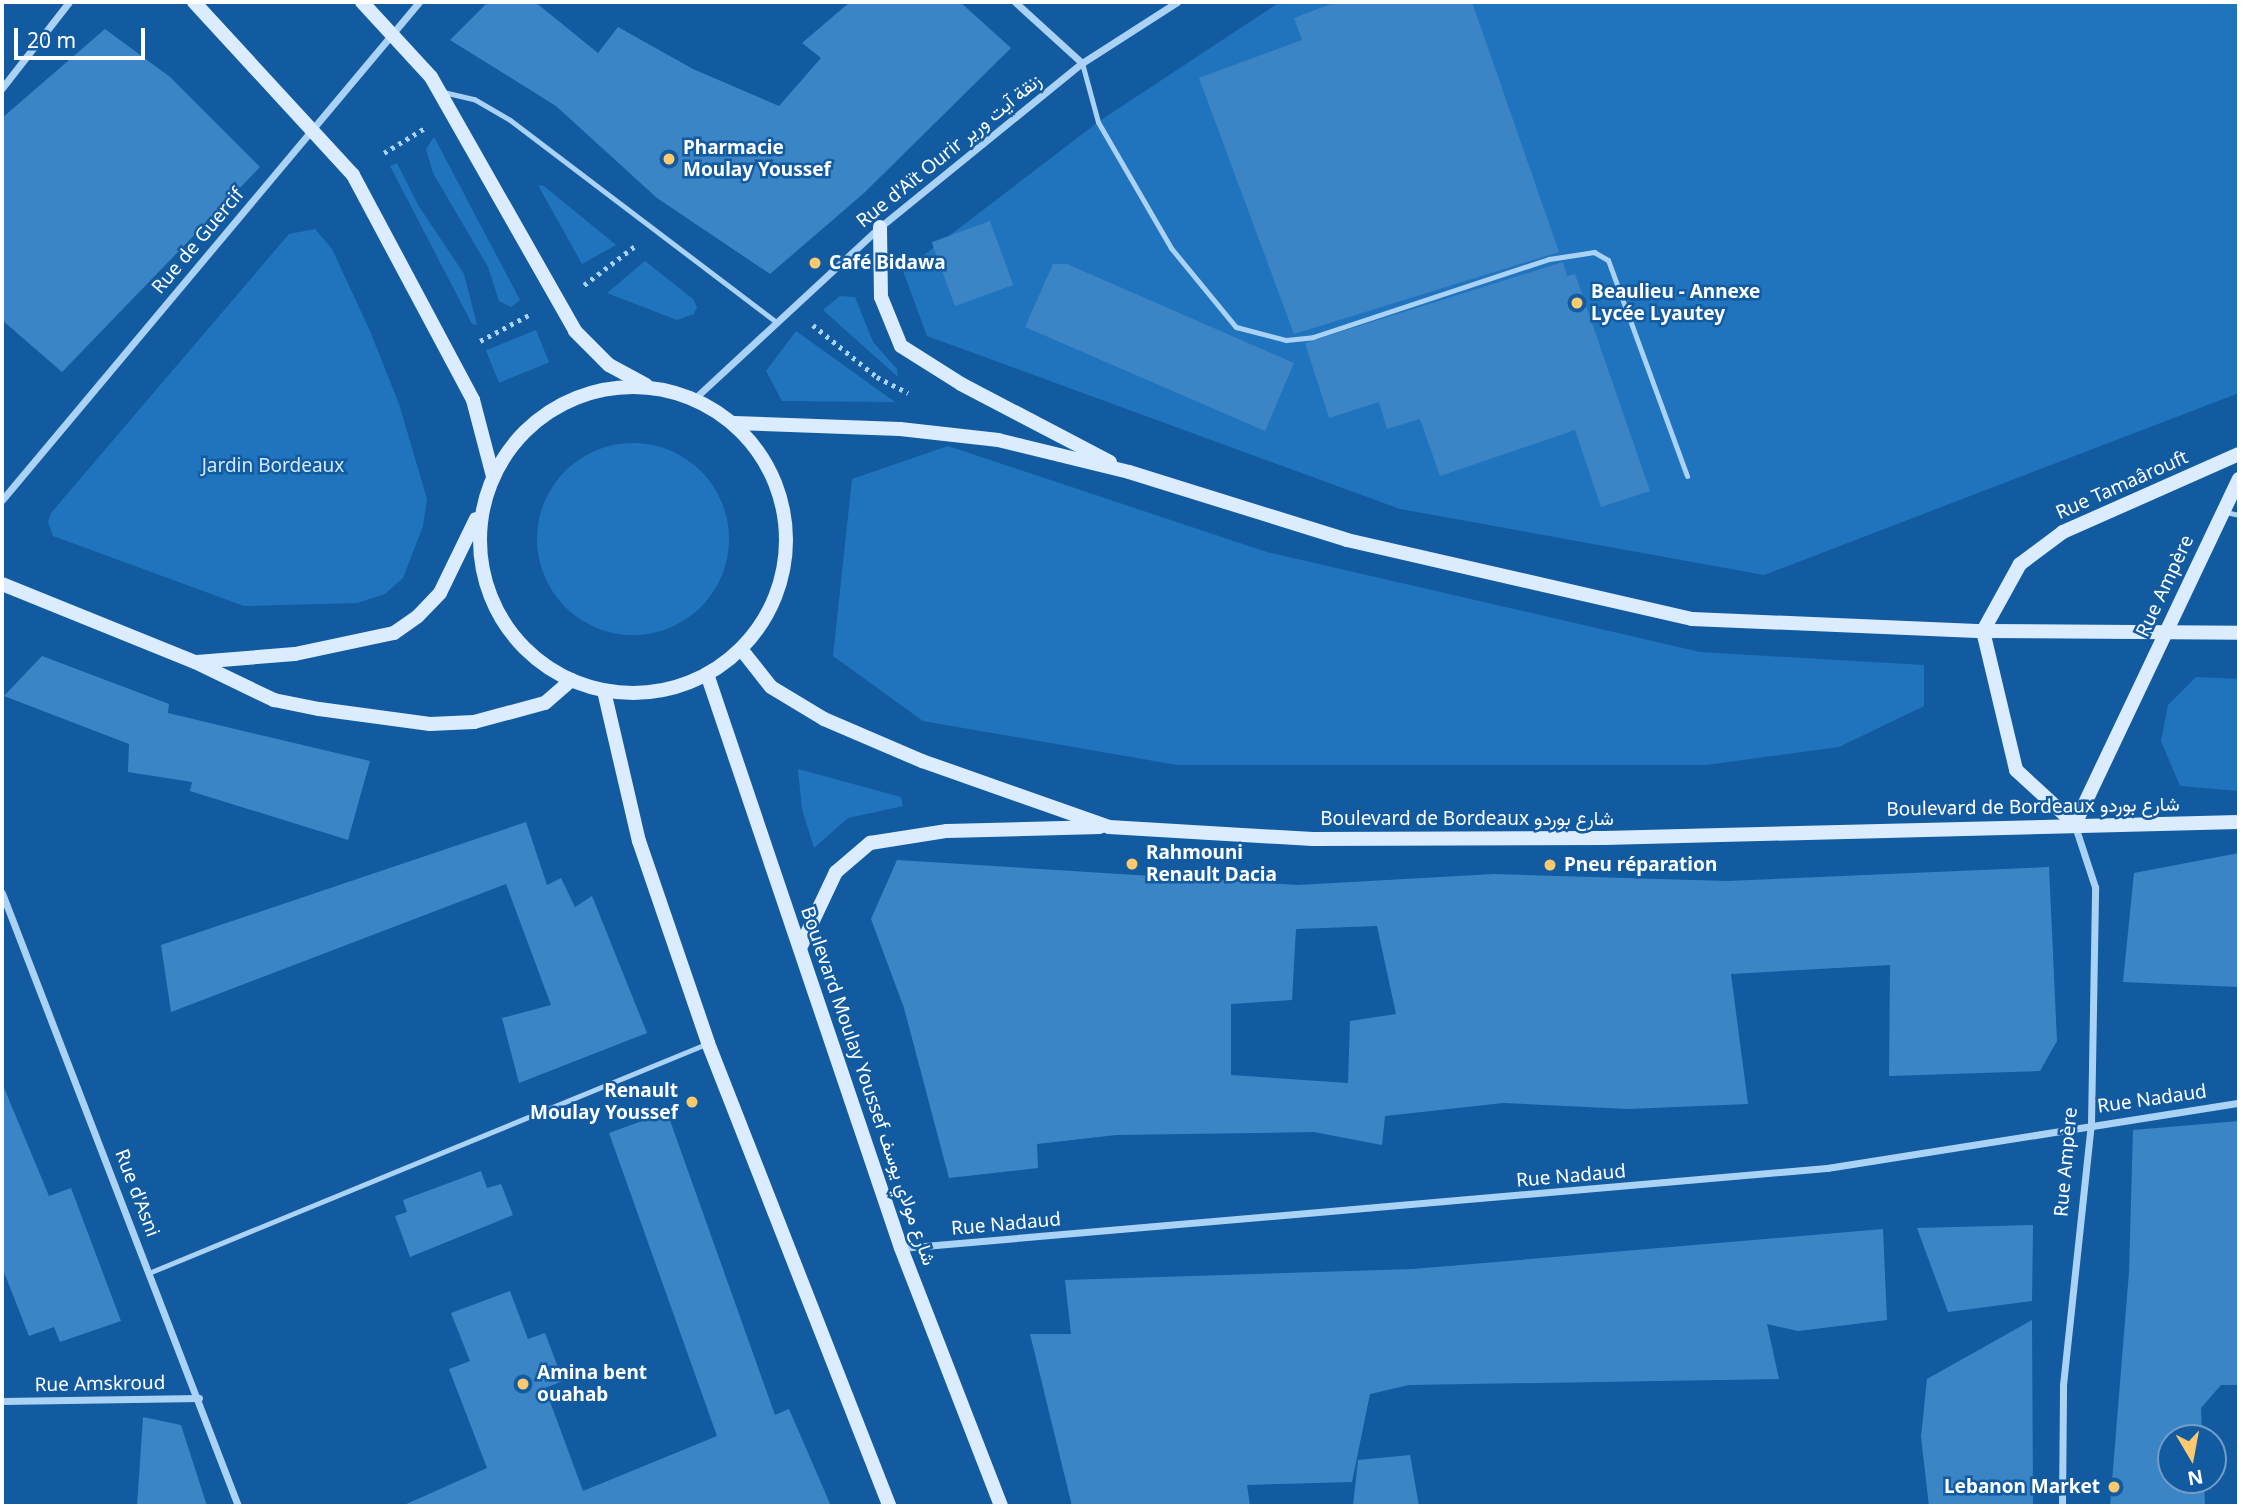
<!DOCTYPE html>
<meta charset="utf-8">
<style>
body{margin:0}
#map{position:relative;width:2241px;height:1508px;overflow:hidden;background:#125ba0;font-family:"Noto Sans",Vazirmatn,sans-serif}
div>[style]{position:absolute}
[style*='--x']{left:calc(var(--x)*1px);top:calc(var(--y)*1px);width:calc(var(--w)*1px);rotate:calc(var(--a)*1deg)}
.green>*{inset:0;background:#2074bd;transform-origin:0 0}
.round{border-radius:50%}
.building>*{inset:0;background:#3b85c7;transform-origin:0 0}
.path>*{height:4.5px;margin-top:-2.25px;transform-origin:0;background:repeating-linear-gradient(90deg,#aad2f5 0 3.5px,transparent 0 8.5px)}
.lane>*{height:5px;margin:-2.5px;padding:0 2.5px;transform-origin:2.5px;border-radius:2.5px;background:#aad2f5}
.street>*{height:7px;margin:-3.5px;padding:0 3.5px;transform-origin:3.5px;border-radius:3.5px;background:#aad2f5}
.secondary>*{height:14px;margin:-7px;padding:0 7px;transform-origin:7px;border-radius:7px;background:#daecfd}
.secondary>.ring{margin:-7px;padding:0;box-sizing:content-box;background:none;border:14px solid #daecfd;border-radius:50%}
.dots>*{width:19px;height:19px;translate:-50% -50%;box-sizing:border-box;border:4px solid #125ba0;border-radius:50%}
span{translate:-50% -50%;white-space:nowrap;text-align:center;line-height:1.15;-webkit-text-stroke:5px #125ba0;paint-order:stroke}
.poi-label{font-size:19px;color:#fff;font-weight:700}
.left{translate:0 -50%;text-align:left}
.right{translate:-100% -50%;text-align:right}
.street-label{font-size:19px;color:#fff}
.park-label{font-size:19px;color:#d3eafe}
.frame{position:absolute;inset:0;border:4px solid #fff;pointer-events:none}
.north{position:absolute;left:2157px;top:1424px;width:70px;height:70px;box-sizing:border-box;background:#125ba0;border:2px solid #719dc6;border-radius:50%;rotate:170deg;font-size:19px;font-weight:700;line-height:28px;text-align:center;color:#fff}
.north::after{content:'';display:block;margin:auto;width:24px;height:32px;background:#ffc96e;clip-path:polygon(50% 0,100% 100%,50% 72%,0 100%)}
.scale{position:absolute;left:14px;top:28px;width:131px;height:32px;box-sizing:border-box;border:4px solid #fff;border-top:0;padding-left:9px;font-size:21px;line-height:24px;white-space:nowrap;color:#fff;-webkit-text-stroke:5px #125ba0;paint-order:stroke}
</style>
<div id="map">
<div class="green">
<div style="clip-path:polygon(1280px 2px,2239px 2px,2239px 393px,1764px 575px,1400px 509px,927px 336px,903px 271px,1098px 122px)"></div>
<div style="clip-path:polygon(434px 137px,520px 300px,511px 307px,499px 301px,488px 267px,433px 173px,426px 149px)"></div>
<div style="clip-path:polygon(397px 163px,418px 205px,464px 274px,477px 325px,472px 324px,390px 166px)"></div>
<div style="clip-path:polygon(538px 185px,544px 186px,616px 245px,582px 264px)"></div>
<div style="clip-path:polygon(315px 229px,332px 249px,370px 331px,399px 404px,427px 499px,423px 526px,403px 578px,385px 594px,357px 603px,244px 606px,53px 536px,48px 522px,51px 513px,289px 234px)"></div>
<div style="clip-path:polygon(645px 261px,693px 299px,697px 307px,694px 314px,677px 320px,607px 293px)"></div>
<div style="clip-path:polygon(840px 296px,855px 297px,873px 342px,897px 369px,898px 377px,823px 310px)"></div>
<div style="left:536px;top:330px;width:35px;height:54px;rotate:68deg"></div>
<div style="clip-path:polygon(796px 331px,895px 402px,782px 401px,766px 371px)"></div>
<div class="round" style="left:537px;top:443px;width:192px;height:192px"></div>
<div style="clip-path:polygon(948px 446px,1267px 552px,1700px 652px,1924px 665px,1924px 706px,1839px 747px,1706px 765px,1177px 765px,923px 721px,833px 656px,852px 479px)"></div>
<div style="clip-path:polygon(2196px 677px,2239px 679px,2239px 791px,2180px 786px,2161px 741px,2168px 705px)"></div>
<div style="clip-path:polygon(798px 769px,901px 797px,903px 806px,848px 818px,814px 848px,802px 809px)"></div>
</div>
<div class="building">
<div style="clip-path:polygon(488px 2px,535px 2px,598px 53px,618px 27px,693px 69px,779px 106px,821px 58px,802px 43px,850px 2px,960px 2px,1011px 48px,864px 193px,770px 274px,657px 198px,556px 106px,450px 40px)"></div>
<div style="clip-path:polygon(1336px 2px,1472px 2px,1559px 252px,1294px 334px,1199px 78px,1302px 40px,1294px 18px)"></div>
<div style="clip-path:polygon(105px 29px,170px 77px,260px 167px,62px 372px,2px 320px,2px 118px)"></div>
<div style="left:990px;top:221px;width:68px;height:62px;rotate:70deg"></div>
<div style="clip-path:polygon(1563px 262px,1567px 276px,1575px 274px,1650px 491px,1601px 507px,1575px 430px,1440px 476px,1420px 419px,1387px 429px,1379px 402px,1329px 418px,1305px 343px)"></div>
<div style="clip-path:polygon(1053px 264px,1067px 264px,1294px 363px,1265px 431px,1025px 327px)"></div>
<div style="clip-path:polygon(42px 656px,169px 704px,168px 713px,370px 761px,348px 840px,190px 791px,192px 782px,128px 772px,129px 744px,4px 696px)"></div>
<div style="clip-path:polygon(526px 822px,547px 885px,561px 878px,575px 907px,592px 896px,647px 1033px,519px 1083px,502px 1018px,551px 1005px,506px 884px,171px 1012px,161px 945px)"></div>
<div style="clip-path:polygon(2239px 853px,2239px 987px,2123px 982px,2134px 873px)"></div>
<div style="clip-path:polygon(evenodd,897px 860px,1298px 885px,1494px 874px,1727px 881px,2049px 867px,2057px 1041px,2040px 1071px,1889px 1076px,1890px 965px,1731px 974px,1748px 1104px,1628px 1109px,1503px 1103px,1385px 1116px,1382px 1145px,1314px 1132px,1116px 1135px,1037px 1144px,1038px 1168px,949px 1178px,904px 1008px,871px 919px,897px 860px,1377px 926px,1396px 1014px,1350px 1021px,1348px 1083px,1231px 1075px,1231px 1004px,1292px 1000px,1296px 929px,1377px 926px)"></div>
<div style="clip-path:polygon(2px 1083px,49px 1196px,71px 1188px,121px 1321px,60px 1342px,54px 1327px,29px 1336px,2px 1267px)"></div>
<div style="clip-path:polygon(667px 1112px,775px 1415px,789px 1409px,831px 1506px,402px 1506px,487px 1468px,449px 1369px,470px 1361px,451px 1313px,510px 1291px,528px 1339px,545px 1333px,563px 1381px,545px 1388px,583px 1491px,717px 1436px,609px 1133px)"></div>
<div style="clip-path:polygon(2239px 1121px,2239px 1385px,2221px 1385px,2201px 1408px,2202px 1438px,2171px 1438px,2171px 1480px,2204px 1480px,2205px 1506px,2110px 1506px,2129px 1272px,2133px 1130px)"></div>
<div style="clip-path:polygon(481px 1171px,487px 1188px,501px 1184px,513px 1215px,410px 1257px,395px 1216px,407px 1212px,403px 1200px)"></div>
<div style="clip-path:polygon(2033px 1225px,2032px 1301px,1948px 1312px,1917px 1228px)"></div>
<div style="clip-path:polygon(1883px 1229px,1887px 1320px,1798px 1331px,1767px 1324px,1779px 1379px,1409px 1385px,1370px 1394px,1352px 1482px,1247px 1485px,1250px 1506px,1072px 1506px,1030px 1334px,1071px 1334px,1065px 1280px,1413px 1269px)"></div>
<div style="clip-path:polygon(2032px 1320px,2033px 1506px,1929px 1506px,1921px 1437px,1927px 1379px)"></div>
<div style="clip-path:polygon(143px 1417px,181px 1425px,207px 1506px,137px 1506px)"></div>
<div style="clip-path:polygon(1410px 1455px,1419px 1506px,1353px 1506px,1358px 1460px)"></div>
</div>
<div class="path">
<div style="--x:384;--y:153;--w:48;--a:-31.4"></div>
<div style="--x:584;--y:285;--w:64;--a:-37.4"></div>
<div style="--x:813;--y:325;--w:82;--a:39.1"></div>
<div style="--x:877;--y:377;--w:35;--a:27"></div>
<div style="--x:480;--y:341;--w:55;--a:-28"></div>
</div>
<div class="lane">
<div style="--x:1082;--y:63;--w:61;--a:74.8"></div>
<div style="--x:1098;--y:122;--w:146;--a:59.9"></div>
<div style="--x:1171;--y:248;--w:102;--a:50.6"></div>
<div style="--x:1236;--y:327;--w:52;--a:14.6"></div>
<div style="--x:1286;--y:340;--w:27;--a:-6"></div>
<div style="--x:1313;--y:337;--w:249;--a:-18.3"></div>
<div style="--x:1549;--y:259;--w:46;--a:-8.8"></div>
<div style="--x:1594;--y:252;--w:16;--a:30"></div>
<div style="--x:1608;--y:260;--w:230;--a:69.9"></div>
<div style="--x:443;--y:92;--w:32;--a:13"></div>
<div style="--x:474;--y:99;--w:42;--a:30.3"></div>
<div style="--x:510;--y:120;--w:333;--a:37.2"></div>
<div style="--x:2225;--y:512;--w:14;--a:12"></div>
<div style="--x:151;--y:1272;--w:600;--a:-22.33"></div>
</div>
<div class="street">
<div style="--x:1015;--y:2;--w:91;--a:42.3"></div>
<div style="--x:2;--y:88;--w:109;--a:-52.1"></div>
<div style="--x:694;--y:399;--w:253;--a:-42.8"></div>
<div style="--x:880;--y:227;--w:260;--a:-39.1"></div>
<div style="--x:1082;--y:63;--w:113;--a:-32.7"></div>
<div style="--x:2;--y:500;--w:650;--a:-50.06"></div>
<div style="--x:2;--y:893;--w:657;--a:68.94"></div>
<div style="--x:901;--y:1248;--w:929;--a:-4.94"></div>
<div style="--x:1827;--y:1168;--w:417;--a:-9"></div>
<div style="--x:2;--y:1401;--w:197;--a:-0.9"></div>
<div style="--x:2062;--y:1506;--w:121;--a:-89.5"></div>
<div style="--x:2063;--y:1385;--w:262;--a:-83.9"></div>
<div style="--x:2091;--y:1124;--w:237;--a:-89"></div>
<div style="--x:2095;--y:887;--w:64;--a:-108.2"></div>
</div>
<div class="secondary">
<div style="--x:194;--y:2;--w:235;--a:47.4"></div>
<div style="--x:353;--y:175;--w:255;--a:61.9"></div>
<div style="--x:473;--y:400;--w:79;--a:75.3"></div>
<div style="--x:362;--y:2;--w:102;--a:47.4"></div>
<div style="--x:431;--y:77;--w:292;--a:60.4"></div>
<div style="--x:575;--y:331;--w:48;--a:45"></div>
<div style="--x:609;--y:365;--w:42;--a:28.4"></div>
<div style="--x:880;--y:227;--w:70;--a:89.2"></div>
<div style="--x:881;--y:297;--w:53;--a:67.8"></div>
<div style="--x:901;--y:346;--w:71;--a:32.3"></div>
<div style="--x:961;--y:384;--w:168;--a:27.6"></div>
<div class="ring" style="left:480px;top:387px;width:292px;height:292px"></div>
<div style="--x:734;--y:423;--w:166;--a:2.1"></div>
<div style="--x:900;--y:429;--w:99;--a:6.4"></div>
<div style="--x:998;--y:440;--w:135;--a:13.7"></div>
<div style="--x:1129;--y:472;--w:228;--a:17.3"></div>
<div style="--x:1347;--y:540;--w:354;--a:12.9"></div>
<div style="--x:1692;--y:619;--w:291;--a:2.4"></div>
<div style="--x:1983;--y:631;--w:256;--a:0.4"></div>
<div style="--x:2239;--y:454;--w:193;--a:156.1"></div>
<div style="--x:2063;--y:532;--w:54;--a:143.3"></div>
<div style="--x:2020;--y:564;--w:77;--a:118.9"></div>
<div style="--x:1983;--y:631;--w:143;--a:76.6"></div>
<div style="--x:2016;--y:770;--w:80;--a:42.5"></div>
<div style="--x:2075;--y:824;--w:382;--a:-64.6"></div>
<div style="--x:2;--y:584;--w:208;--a:22"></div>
<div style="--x:195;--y:662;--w:88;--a:25.7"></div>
<div style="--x:274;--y:700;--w:46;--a:11.3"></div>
<div style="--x:319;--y:709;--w:112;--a:7.7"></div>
<div style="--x:430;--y:724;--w:44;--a:-2.6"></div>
<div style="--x:474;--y:722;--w:73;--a:-15"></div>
<div style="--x:545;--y:703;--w:35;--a:-41"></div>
<div style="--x:741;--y:649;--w:48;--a:51.7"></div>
<div style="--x:771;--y:687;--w:62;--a:31.1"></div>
<div style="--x:824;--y:719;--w:107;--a:23.2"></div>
<div style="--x:922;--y:761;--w:198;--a:19.4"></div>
<div style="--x:1109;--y:827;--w:204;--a:3.4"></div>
<div style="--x:1313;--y:839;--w:291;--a:-0.2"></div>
<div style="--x:1604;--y:838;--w:635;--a:-1.44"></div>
<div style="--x:197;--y:662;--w:98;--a:-4.7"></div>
<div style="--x:295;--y:654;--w:101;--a:-12"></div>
<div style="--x:394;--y:633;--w:29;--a:-35"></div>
<div style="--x:418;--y:616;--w:32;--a:-46"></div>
<div style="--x:440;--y:593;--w:82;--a:-64.1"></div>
<div style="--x:707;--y:674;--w:606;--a:71.33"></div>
<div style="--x:901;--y:1248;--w:277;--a:68.8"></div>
<div style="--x:604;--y:691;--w:154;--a:76.9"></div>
<div style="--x:639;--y:841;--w:213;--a:71.1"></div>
<div style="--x:708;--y:1043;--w:497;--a:68.6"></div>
<div style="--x:801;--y:946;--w:82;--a:-64.7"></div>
<div style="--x:836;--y:872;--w:45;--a:-40.5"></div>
<div style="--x:870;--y:843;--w:78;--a:-8.9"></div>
<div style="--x:947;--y:831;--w:153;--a:-1.5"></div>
</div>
<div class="dots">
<div style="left:669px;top:159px;background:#ffc96e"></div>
<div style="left:815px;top:263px;background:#ffc96e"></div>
<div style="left:1577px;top:303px;background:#ffc96e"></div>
<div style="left:1132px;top:864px;background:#ffc96e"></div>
<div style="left:1550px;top:865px;background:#ffc96e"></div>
<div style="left:692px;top:1102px;background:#ffc96e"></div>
<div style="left:523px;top:1384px;background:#ffc96e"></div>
<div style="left:2114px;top:1487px;background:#ffc96e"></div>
</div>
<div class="poi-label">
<span class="left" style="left:683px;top:159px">Pharmacie<br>Moulay Youssef</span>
<span class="left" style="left:829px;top:263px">Café Bidawa</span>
<span class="left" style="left:1591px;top:303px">Beaulieu - Annexe<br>Lycée Lyautey</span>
<span class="left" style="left:1146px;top:864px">Rahmouni<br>Renault Dacia</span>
<span class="left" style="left:1564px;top:865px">Pneu réparation</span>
<span class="right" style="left:678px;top:1102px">Renault<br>Moulay Youssef</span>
<span class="left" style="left:537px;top:1384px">Amina bent<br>ouahab</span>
<span class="right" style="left:2100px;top:1487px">Lebanon Market</span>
</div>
<div class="street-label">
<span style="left:949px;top:151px;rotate:-39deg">Rue d'Aït Ourir زنقة آيت ورير</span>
<span style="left:198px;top:241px;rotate:-50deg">Rue de Guercif</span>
<span style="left:2122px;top:485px;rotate:-24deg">Rue Tamaârouft</span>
<span style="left:2165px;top:586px;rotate:-65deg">Rue Ampère</span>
<span style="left:2033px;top:807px;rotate:-1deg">Boulevard de Bordeaux شارع بوردو</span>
<span style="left:1467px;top:819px">Boulevard de Bordeaux شارع بوردو</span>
<span style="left:868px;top:1086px;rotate:71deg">Boulevard Moulay Youssef شارع مولاي يوسف</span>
<span style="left:2152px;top:1099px;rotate:-8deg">Rue Nadaud</span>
<span style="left:2066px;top:1162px;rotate:-85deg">Rue Ampère</span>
<span style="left:1571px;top:1176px;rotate:-5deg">Rue Nadaud</span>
<span style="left:137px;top:1193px;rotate:69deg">Rue d'Asni</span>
<span style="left:1006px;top:1224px;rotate:-5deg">Rue Nadaud</span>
<span style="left:100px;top:1384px;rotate:-1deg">Rue Amskroud</span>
</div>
<div class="park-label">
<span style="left:273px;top:466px">Jardin Bordeaux</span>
</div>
<div class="frame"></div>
<div class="north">N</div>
<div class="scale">20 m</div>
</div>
